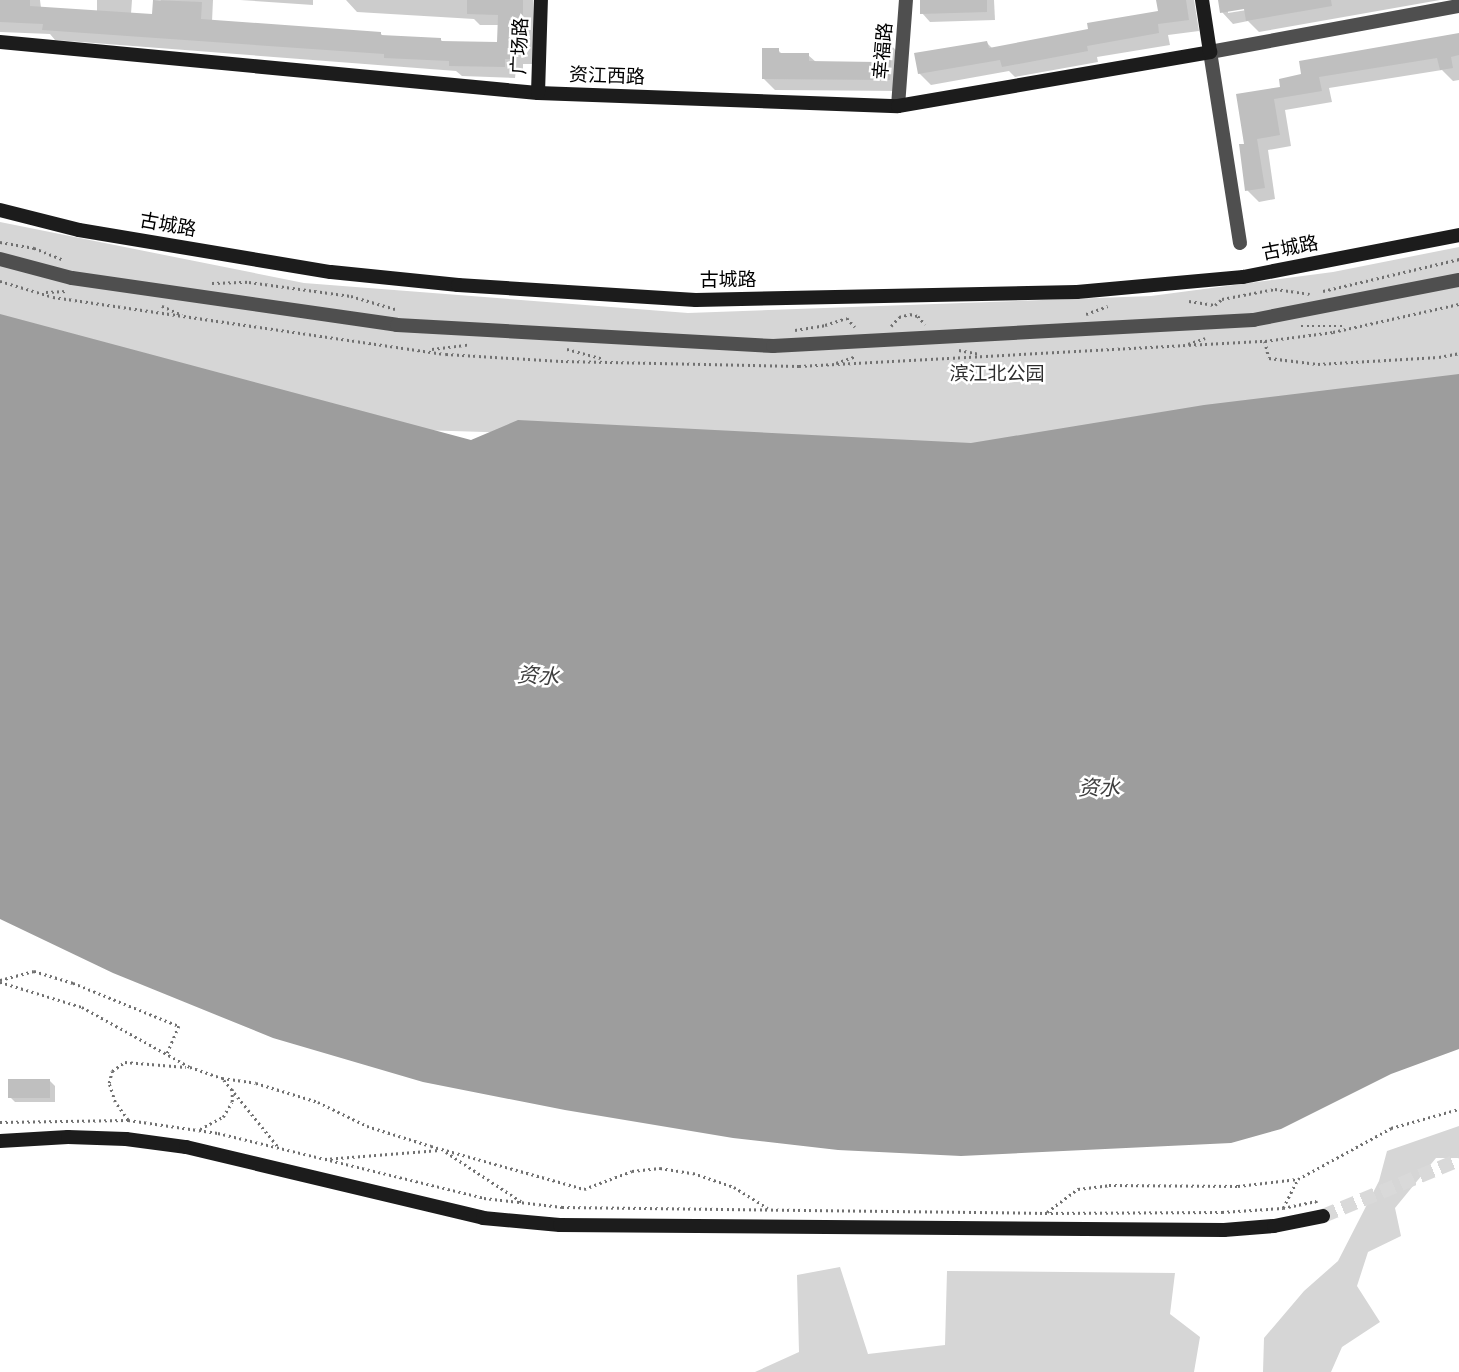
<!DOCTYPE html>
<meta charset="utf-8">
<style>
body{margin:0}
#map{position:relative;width:1459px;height:1372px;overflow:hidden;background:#fff;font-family:"Space Grotesk","Noto Sans SC",sans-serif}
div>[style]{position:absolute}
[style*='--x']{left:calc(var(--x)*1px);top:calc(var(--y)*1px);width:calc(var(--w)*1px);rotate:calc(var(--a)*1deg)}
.green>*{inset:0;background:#d6d6d6}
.water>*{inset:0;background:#9d9d9d}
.shadow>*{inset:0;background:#0003}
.building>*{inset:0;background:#bfbfbf;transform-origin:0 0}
.secondary-tunnel>*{height:14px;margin-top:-7px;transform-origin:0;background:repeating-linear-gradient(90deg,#d9d9d9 0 14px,transparent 0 21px)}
.path>*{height:2.5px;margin-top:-1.25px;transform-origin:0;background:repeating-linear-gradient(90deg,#717171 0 2px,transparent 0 5.5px)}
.street>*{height:14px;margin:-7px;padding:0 7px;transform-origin:7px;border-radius:7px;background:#4f4f4f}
.secondary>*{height:14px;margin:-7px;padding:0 7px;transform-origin:7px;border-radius:7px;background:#1c1c1c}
span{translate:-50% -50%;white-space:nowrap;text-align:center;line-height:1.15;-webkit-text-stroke:5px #fff;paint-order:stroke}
.street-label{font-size:19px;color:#000}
.park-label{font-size:19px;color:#2d2d2d}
.water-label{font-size:21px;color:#3e3e3e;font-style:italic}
</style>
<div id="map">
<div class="green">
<div style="clip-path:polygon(0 222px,304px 283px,688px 313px,1151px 296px,1333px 272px,1459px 247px,1459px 386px,1003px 447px,351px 428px,0 321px)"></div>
<div style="clip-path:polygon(1459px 1126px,1459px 1158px,1436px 1158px,1395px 1208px,1401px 1236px,1368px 1252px,1357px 1286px,1380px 1322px,1342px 1347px,1331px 1372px,1263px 1372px,1264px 1338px,1304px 1291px,1338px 1261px,1379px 1181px,1387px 1151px)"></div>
<div style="clip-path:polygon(840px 1267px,868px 1354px,945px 1345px,947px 1271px,1175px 1273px,1170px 1314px,1200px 1337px,1194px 1372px,755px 1372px,799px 1352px,797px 1275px)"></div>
</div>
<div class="water">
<div style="clip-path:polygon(0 314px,471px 440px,518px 420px,971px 443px,1204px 405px,1459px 374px,1459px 1049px,1391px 1074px,1281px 1129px,1231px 1143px,961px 1156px,838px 1150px,733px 1138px,565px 1110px,423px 1082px,273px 1038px,113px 973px,0 919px)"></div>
</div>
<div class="shadow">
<div style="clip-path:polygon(0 0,40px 0,41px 8px,97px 12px,97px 0,132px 0,131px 14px,154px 16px,161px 0,213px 0,212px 22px,381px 34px,384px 37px,441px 40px,443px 42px,499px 44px,499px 25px,480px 25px,474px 19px,357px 12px,346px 0,533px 0,534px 64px,523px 64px,523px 70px,516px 69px,515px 78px,462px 76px,456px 71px,55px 40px,50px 34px,0 32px)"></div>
<div style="clip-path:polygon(240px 0,313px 0,313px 5px)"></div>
<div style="clip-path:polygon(921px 0,994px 0,995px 20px,930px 22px,922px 13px)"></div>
<div style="clip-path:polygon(1158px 0,1194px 0,1199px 31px,1168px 35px,1170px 45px,1097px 57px,1098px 62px,1015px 77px,1009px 71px,931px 85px,919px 73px,987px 43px,993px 49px,1090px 31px,1160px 12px)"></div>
<div style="clip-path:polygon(evenodd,1219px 0,1440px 0,1259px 32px,1248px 21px,1233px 24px,1222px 12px,1219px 0,1252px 6px,1253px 9px,1228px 13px,1228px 10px,1252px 6px)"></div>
<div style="clip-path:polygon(1459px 34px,1459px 80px,1453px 81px,1442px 70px,1329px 88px,1332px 102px,1285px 110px,1291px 146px,1268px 150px,1275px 199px,1259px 202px,1247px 190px,1246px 145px,1238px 96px,1283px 89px,1281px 80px)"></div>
<div style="clip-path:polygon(892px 46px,903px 58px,901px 91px,775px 90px,763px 78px,778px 50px,783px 55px,808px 55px,816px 62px,879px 64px)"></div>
<div style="clip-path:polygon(50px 1081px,55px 1086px,55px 1102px,15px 1102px,10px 1097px)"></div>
</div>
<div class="building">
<div style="clip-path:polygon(0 0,30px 0,30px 6px,152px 14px,153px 0,202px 2px,201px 19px,381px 32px,381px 35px,441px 38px,441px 41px,497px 42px,498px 15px,467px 14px,467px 0,523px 0,523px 54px,512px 54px,512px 59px,505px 59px,505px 67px,449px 66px,449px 61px,384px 58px,384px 54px,42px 30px,43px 24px,0 22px)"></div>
<div style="clip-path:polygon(920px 0,987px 0,987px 12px,920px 14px)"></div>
<div style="clip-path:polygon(1156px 0,1186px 0,1189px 20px,1158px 24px,1159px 33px,1087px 46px,1088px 51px,1002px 67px,1000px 60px,918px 74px,914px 53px,987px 41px,989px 48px,1088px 29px,1087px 23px,1158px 11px)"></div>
<div style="clip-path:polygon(1218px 0,1331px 0,1332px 6px,1246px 21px,1244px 9px,1220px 13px)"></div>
<div style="clip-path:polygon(1459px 33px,1459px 55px,1451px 57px,1453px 68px,1440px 70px,1437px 58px,1319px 77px,1322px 91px,1274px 99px,1280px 135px,1257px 139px,1265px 188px,1245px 191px,1239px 144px,1244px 144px,1236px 94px,1280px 87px,1279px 79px,1301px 74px,1299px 61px)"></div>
<div style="clip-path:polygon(878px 44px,892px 44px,890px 80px,762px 79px,762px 48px,779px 48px,779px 53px,809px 53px,809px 61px,877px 62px)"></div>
<div style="left:8px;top:1079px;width:42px;height:19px"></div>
</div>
<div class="secondary-tunnel">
<div style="--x:1323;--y:1216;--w:147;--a:-22.4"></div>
</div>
<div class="path">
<div style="--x:0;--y:242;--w:35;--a:10"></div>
<div style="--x:34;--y:248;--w:32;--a:22"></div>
<div style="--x:0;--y:281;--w:55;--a:16.8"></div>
<div style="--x:53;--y:297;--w:397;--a:8.3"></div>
<div style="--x:446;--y:354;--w:115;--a:3.5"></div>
<div style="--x:561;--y:361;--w:238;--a:1.2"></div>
<div style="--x:799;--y:366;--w:467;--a:-3.1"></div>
<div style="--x:1265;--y:341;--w:69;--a:-7.5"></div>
<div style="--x:1333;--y:332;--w:129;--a:-12.5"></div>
<div style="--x:212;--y:283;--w:37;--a:-2"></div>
<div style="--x:249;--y:282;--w:103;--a:7.8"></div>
<div style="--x:351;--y:296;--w:46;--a:16.5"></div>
<div style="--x:1323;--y:291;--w:140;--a:-13.2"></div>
<div style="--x:46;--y:292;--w:21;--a:-3"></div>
<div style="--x:1189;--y:301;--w:26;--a:9"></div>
<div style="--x:1215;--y:305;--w:9;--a:-41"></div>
<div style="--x:1222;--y:299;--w:54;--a:-10.7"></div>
<div style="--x:1275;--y:289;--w:35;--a:8"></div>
<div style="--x:162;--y:306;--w:22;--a:24"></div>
<div style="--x:1086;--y:314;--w:23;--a:-20"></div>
<div style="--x:891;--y:326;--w:12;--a:-48"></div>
<div style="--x:899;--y:317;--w:11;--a:-15"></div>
<div style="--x:910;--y:314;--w:8;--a:14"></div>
<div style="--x:918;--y:316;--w:11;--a:49"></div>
<div style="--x:1301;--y:326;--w:42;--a:0"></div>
<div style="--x:795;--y:330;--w:30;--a:-9"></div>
<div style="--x:825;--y:325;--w:23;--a:-18"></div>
<div style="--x:847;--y:318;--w:12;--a:48"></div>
<div style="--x:1265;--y:341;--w:17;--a:77"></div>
<div style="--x:1269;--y:358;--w:49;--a:7"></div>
<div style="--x:1318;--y:364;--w:121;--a:-3.3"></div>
<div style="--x:1439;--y:357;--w:20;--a:-11"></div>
<div style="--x:1188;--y:344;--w:18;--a:-19"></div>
<div style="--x:432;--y:349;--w:38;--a:-7"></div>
<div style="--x:567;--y:349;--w:38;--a:15"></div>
<div style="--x:959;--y:350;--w:21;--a:11"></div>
<div style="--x:836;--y:363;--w:21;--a:-19"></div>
<div style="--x:0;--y:980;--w:35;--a:-15"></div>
<div style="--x:34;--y:971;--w:41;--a:17.1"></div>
<div style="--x:73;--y:983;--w:114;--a:22.1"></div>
<div style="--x:179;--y:1026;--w:30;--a:113"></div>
<div style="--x:0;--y:982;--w:86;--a:17"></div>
<div style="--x:82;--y:1007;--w:124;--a:29.1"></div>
<div style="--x:190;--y:1067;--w:34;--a:19"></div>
<div style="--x:222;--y:1078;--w:34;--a:8"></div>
<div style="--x:256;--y:1083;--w:65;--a:17"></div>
<div style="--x:318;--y:1102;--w:55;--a:26.1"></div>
<div style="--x:367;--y:1126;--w:67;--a:17.4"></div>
<div style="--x:431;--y:1146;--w:159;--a:15.7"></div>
<div style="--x:584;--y:1189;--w:51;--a:-20.6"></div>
<div style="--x:632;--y:1171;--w:28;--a:-6"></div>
<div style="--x:660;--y:1168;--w:33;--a:9"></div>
<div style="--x:693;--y:1173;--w:43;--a:18.9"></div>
<div style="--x:734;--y:1187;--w:40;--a:32"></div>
<div style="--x:224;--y:1080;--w:87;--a:51"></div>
<div style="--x:128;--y:1120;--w:22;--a:-126"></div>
<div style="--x:115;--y:1102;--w:20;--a:-108"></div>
<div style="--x:109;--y:1083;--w:12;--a:-76"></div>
<div style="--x:112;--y:1071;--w:16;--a:-35"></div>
<div style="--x:125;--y:1062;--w:61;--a:4.7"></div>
<div style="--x:0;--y:1122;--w:128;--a:-0.9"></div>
<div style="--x:128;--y:1120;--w:91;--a:8.2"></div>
<div style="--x:218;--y:1133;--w:274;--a:13.7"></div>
<div style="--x:484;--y:1198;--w:79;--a:6.6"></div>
<div style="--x:562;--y:1207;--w:483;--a:0.7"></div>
<div style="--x:1045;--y:1213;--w:177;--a:-0.3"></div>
<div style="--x:1222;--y:1212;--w:61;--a:-3.8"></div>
<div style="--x:1283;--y:1208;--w:34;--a:-12"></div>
<div style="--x:1316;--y:1201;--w:2;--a:63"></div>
<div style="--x:200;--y:1129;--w:26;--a:-28"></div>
<div style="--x:223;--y:1117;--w:17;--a:-59"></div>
<div style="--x:232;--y:1102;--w:13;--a:-90"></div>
<div style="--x:446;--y:1152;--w:91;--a:33.3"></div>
<div style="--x:325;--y:1159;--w:115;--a:-4.5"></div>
<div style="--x:1283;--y:1208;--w:33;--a:-63"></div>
<div style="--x:1298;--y:1179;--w:106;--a:-28.7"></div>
<div style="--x:1391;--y:1128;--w:71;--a:-15.6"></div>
<div style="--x:1047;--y:1212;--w:39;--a:-37"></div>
<div style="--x:1078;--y:1189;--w:31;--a:-7"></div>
<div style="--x:1109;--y:1185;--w:129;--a:0.4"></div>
<div style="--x:1238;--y:1186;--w:60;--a:-6.7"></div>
</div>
<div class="street">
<div style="--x:898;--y:106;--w:106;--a:-85.7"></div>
<div style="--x:1240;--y:243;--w:193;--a:-98.9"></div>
<div style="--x:1210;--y:52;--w:253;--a:-10.5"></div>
<div style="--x:0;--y:259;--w:74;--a:14.8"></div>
<div style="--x:72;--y:278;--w:328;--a:8.2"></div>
<div style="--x:397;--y:325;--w:377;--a:3.2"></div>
<div style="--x:773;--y:346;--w:481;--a:-3.1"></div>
<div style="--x:1253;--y:320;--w:210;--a:-11"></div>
</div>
<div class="secondary">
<div style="--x:0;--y:42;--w:540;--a:5.42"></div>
<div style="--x:538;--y:93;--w:360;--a:2.1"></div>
<div style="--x:898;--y:106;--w:317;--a:-9.8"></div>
<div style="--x:1210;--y:52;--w:53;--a:-98.7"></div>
<div style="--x:538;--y:93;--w:93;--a:-88.2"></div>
<div style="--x:0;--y:210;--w:81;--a:14.2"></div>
<div style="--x:79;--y:230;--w:255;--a:9.5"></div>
<div style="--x:331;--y:272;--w:128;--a:5.8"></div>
<div style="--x:458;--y:285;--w:238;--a:3.6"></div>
<div style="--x:696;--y:300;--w:381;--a:-1.2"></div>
<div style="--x:1077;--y:292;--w:167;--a:-5.2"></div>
<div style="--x:1243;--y:277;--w:220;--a:-11"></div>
<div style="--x:0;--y:1141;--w:68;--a:-3.4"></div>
<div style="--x:68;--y:1137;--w:58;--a:2"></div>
<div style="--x:126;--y:1139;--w:61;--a:7.6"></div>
<div style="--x:186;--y:1147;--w:305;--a:13.4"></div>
<div style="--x:483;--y:1218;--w:77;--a:5.2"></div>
<div style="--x:560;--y:1225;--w:664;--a:0.43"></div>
<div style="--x:1224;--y:1230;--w:50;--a:-4.6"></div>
<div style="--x:1274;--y:1226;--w:50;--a:-11.5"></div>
</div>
<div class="street-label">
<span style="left:520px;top:46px;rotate:-88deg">广场路</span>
<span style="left:883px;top:51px;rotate:-85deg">幸福路</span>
<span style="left:607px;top:76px;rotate:2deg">资江西路</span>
<span style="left:168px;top:225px;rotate:10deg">古城路</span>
<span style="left:1290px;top:248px;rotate:-11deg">古城路</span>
<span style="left:728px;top:280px">古城路</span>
</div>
<div class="park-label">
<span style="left:997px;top:374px">滨江北公园</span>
</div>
<div class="water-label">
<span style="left:538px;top:676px;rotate:3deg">资水</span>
<span style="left:1099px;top:788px">资水</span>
</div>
</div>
